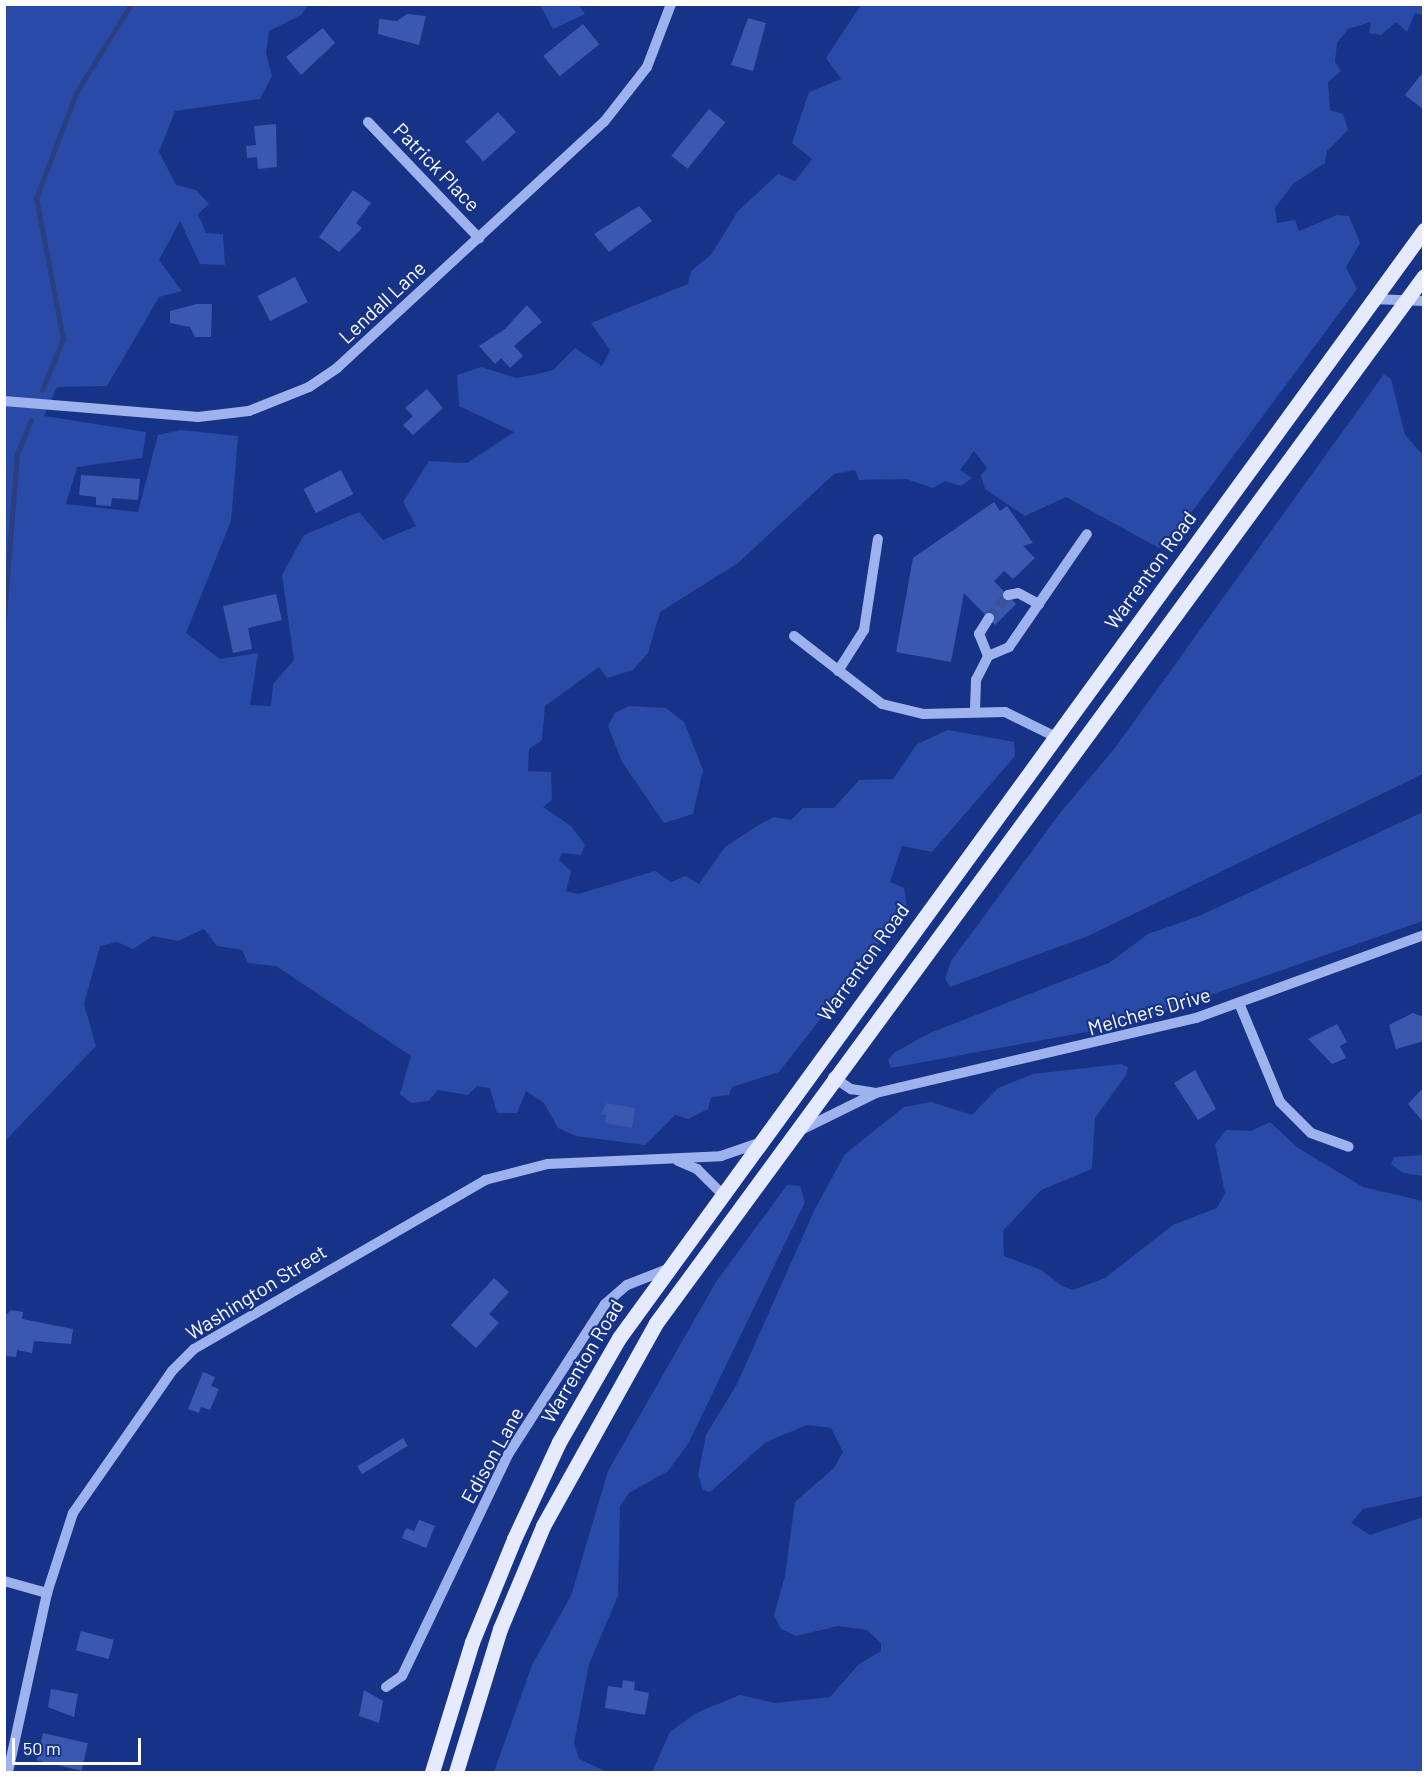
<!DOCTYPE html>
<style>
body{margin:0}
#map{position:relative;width:1428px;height:1777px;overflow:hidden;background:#163388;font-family:Barlow,sans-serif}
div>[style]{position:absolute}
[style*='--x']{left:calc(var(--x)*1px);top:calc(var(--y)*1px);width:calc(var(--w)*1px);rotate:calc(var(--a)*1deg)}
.green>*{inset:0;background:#294aa7}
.stream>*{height:5px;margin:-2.5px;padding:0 2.5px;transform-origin:2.5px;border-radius:2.5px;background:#2a3f80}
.building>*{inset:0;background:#3a58b0;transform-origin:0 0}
.minor-tunnel>*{height:10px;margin-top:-5px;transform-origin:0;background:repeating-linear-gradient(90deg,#39529a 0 10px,transparent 0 15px)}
.minor>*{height:10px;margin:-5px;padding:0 5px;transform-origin:5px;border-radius:5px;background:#9eb3ee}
.major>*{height:15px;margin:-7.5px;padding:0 7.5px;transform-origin:7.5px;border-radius:7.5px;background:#e5eaff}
span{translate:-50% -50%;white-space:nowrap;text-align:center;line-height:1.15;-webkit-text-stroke:4.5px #163388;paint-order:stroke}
.street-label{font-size:20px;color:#fff}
.frame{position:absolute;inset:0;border:6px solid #fff;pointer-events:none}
.scale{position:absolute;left:12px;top:1738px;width:129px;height:27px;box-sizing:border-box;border:3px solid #fff;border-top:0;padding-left:8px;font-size:18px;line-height:21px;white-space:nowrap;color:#fff;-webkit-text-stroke:4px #163388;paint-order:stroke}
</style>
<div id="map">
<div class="green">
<div style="clip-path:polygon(5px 5px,308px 5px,301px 15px,269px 31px,266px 53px,272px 76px,260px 99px,175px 111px,159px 152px,176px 185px,196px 190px,209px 204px,198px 214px,206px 233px,223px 234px,225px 265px,200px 264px,180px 221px,159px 260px,182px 291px,159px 297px,107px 386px,57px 387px,44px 416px,146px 432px,142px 458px,77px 467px,66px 504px,138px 512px,158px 435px,181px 430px,238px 436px,231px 521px,186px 633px,220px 659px,258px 653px,250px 705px,271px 706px,273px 684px,294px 660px,282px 575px,304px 535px,359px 512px,383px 540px,416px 526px,403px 502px,429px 461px,467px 463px,514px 432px,459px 406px,457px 375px,481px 367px,516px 378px,537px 374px,553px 370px,575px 348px,602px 366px,610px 350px,591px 323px,688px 284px,691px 271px,711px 255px,738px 211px,778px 174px,795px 181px,812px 159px,792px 143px,809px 92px,841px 79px,826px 58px,861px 5px,1423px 5px,1423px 15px,1415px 13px,1407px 32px,1396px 22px,1381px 35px,1369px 33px,1371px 22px,1348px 29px,1337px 43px,1335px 62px,1341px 71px,1328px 82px,1330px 110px,1343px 114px,1348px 130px,1327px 151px,1325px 163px,1293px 184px,1275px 208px,1277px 223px,1295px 220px,1299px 231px,1337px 215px,1349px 216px,1360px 243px,1346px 267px,1357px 289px,1168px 544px,1159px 548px,1066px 497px,1025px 516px,985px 489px,981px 475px,987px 468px,974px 451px,960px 470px,972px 478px,961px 486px,945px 481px,933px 488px,906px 479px,859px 480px,855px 470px,834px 474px,738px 563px,660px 612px,648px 653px,633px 670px,607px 678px,599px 667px,545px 706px,542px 740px,529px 749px,528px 771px,551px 772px,552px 800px,543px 807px,571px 826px,585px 845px,581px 855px,562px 853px,559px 860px,571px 871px,566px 891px,578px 894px,655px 871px,671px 882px,686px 876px,699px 884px,725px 847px,757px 826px,774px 817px,791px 820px,803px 808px,834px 808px,859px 780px,893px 779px,917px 744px,948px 730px,1014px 742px,1015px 756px,932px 852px,902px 846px,890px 882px,904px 888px,907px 908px,779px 1072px,732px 1087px,729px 1095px,711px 1097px,708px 1109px,688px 1119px,675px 1115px,645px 1145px,576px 1136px,558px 1128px,544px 1103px,526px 1091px,517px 1113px,497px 1113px,490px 1088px,477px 1086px,468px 1095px,438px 1090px,428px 1101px,411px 1103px,400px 1094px,411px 1056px,276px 966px,248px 963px,242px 950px,217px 946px,204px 929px,178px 941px,153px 936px,133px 949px,117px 942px,100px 946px,84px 1004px,96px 1046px,5px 1141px)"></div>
<div style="clip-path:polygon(540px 5px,579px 5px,585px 14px,553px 29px)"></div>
<div style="clip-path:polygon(1384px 374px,1391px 379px,1405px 435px,1423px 455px,1423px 774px,1088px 936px,950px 987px,945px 979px,951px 961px,1060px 813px,1115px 748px)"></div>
<div style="clip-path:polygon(629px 706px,666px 708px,684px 722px,703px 770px,693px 814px,664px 823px,622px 762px,608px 726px,615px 713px)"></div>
<div style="clip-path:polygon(1423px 812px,1423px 921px,1124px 1025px,891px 1068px,888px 1060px,895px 1052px,930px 1033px,1109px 963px,1148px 934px,1199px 916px)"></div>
<div style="clip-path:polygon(1121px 1064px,1128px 1067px,1126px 1075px,1095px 1118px,1092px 1169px,1041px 1190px,1003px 1231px,1004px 1256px,1041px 1270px,1062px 1286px,1073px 1290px,1105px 1278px,1173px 1225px,1217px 1208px,1225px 1193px,1215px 1144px,1226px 1130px,1251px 1131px,1270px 1122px,1298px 1148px,1363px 1187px,1423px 1201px,1423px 1496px,1363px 1509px,1351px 1523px,1370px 1535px,1423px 1517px,1423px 1772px,652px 1772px,670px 1732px,696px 1713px,740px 1695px,775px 1703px,830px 1697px,859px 1664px,881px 1651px,881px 1643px,867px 1630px,838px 1626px,796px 1636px,781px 1629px,774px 1615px,785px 1576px,795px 1502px,834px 1468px,843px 1452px,831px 1428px,807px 1425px,766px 1442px,710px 1492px,703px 1490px,698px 1475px,706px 1435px,737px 1384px,815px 1209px,845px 1154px,904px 1107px,931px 1102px,972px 1115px,998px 1088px,1033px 1074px)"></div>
<div style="clip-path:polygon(1423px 1155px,1423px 1176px,1403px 1173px,1391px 1164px,1394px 1157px)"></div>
<div style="clip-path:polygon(787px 1185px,800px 1186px,805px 1202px,688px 1444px,668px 1471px,629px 1493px,620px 1506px,618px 1596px,589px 1664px,574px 1743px,579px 1759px,607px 1772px,494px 1772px,532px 1665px,571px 1596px,608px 1471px,716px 1282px)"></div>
</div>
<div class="stream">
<div style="--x:42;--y:390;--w:55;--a:-67.6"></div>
<div style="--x:63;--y:339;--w:144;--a:-100.8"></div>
<div style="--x:36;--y:198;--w:112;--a:-69.1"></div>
<div style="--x:76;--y:93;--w:105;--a:-58.3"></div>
<div style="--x:4;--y:616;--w:163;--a:-85.4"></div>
<div style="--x:17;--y:454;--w:37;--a:-68"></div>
</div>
<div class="building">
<div style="clip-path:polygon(407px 14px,426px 16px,419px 45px,378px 34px,379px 19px,397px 21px)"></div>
<div style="clip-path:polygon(748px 18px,766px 23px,753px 71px,731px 65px)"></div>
<div style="left:583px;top:24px;width:26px;height:51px;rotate:51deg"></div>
<div style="clip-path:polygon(323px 28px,335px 43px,301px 75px,286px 57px)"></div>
<div style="clip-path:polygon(1424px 71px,1424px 110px,1405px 95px)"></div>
<div style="left:709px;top:109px;width:21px;height:60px;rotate:39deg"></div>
<div style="left:498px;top:112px;width:27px;height:44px;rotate:48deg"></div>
<div style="clip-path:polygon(276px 124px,277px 167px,258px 169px,257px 157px,247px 158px,246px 146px,256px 145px,254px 126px)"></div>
<div style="clip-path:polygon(353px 190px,371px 203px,356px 223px,362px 228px,339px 252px,319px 237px)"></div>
<div style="clip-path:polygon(639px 206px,652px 221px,609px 252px,594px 234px)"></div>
<div style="left:295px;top:277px;width:28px;height:42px;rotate:63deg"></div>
<div style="clip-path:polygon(197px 304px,212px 304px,211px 337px,195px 337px,190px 327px,170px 323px,170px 311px)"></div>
<div style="clip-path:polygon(527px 305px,542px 322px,514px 346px,523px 356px,510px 368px,501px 358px,495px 364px,479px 346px,505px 329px)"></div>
<div style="clip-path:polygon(427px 389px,443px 408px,413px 435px,403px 425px,413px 416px,405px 408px)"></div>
<div style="left:341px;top:470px;width:27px;height:42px;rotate:63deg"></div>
<div style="clip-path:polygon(81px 475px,140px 479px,138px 500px,112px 498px,111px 506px,96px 505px,96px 497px,79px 495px)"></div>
<div style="clip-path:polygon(994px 502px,1000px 511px,1007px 506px,1033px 543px,1023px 546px,1035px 558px,1013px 579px,1004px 571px,994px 581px,1016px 604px,995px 625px,964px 593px,951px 662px,896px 652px,913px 558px)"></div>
<div style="clip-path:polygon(276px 594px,282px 620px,248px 628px,252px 649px,233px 653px,223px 606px)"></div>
<div style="clip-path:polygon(1413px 1013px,1424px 1017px,1424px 1041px,1396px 1049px,1389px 1025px)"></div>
<div style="clip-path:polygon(1337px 1024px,1347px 1042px,1340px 1046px,1346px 1058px,1332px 1064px,1308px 1039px)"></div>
<div style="clip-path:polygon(1195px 1070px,1216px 1109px,1198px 1120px,1174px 1083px)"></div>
<div style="clip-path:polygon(1421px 1090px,1424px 1092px,1424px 1123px,1408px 1104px)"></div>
<div style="clip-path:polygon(606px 1103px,635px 1108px,632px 1128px,605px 1123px,606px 1115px,601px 1114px)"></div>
<div style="clip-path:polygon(494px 1278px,509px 1292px,489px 1314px,499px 1323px,476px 1348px,451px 1325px)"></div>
<div style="clip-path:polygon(11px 1310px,23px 1312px,22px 1319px,73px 1329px,71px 1344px,34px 1341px,32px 1353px,17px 1350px,16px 1357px,5px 1356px,4px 1317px)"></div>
<div style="clip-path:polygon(203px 1372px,215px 1377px,211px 1386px,219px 1389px,210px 1410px,201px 1407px,199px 1413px,188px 1409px)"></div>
<div style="left:403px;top:1438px;width:9px;height:54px;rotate:58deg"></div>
<div style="clip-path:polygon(419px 1520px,435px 1526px,426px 1548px,402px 1538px,406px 1528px,414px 1531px)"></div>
<div style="left:81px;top:1631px;width:34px;height:20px;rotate:15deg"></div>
<div style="clip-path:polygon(623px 1680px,635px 1682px,634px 1690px,649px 1693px,645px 1715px,605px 1708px,608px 1686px,622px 1688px)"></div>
<div style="clip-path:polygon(51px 1689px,78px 1694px,74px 1717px,48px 1707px)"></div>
<div style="clip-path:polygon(364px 1690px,383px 1701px,379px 1723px,359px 1716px)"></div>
<div style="left:43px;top:1733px;width:46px;height:28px;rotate:13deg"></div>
</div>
<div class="minor-tunnel">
<div style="--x:989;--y:618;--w:30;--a:-50"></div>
</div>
<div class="minor">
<div style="--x:368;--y:122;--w:161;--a:46.3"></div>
<div style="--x:1372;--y:299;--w:52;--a:2.2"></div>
<div style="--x:4;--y:401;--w:195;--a:4.7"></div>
<div style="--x:198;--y:417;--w:51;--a:-6.7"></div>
<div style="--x:249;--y:411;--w:65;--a:-21.8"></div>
<div style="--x:309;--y:387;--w:34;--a:-34"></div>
<div style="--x:337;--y:368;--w:363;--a:-42.7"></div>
<div style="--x:604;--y:122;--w:70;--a:-52"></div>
<div style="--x:647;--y:67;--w:67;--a:-69.1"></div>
<div style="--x:1008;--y:595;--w:10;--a:-11"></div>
<div style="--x:1018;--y:593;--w:24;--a:28"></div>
<div style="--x:794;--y:636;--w:111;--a:37.7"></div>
<div style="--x:882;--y:704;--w:42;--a:13.7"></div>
<div style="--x:923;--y:714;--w:82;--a:-1.4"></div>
<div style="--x:1005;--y:712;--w:55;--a:26.1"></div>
<div style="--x:988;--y:656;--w:24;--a:-112"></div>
<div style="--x:979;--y:634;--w:19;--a:-58"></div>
<div style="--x:838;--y:671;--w:49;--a:-57.6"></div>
<div style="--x:864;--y:630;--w:92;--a:-81.3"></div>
<div style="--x:975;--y:709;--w:29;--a:-88"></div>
<div style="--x:976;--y:680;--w:27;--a:-63"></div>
<div style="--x:988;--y:656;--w:23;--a:-23"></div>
<div style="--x:1009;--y:647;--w:137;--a:-55.4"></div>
<div style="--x:1239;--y:1003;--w:107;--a:67.5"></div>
<div style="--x:1280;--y:1102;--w:44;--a:45"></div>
<div style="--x:1311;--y:1133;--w:40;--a:20.2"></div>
<div style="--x:833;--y:1077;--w:22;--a:34"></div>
<div style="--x:851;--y:1089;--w:25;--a:9"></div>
<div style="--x:799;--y:1131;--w:86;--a:-26.3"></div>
<div style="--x:876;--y:1093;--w:329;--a:-13.2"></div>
<div style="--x:1196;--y:1018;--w:243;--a:-20"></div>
<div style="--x:678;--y:1161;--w:21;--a:23"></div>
<div style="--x:697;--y:1169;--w:33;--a:45"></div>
<div style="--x:4;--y:1581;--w:45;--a:15.6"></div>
<div style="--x:386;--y:1687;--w:19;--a:-35"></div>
<div style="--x:402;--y:1676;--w:247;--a:-64.4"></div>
<div style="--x:509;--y:1453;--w:177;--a:-57.2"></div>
<div style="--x:605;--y:1304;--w:29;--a:-41"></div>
<div style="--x:627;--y:1285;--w:41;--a:-21.5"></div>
<div style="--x:8;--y:1772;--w:183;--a:-77.7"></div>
<div style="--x:47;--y:1593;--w:84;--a:-72"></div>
<div style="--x:73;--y:1513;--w:173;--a:-55.1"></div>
<div style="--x:172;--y:1371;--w:31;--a:-45"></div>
<div style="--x:194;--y:1349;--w:337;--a:-30.1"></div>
<div style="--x:485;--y:1180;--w:65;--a:-14.3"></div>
<div style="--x:548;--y:1164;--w:173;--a:-2.6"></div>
<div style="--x:721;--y:1156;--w:36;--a:-19"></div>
</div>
<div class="major">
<div style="--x:432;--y:1772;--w:136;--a:-72.9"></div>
<div style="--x:472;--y:1642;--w:111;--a:-67.8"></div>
<div style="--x:514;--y:1539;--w:107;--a:-65.1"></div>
<div style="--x:559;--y:1442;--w:120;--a:-60"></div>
<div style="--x:619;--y:1338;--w:1370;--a:-54"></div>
<div style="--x:456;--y:1772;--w:150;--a:-72.9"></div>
<div style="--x:500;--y:1629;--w:112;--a:-67.3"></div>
<div style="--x:543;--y:1526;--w:232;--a:-60.9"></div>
<div style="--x:656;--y:1323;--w:1298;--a:-53.74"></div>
</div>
<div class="street-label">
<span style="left:437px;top:167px;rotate:46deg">Patrick Place</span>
<span style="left:382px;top:302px;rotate:-43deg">Lendall Lane</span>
<span style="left:1150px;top:570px;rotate:-54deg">Warrenton Road</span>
<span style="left:863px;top:962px;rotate:-54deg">Warrenton Road</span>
<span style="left:1149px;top:1011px;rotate:-16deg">Melchers Drive</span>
<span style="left:256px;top:1292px;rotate:-32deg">Washington Street</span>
<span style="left:582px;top:1361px;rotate:-59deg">Warrenton Road</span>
<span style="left:492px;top:1455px;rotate:-61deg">Edison Lane</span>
</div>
<div class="frame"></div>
<div class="scale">50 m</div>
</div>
